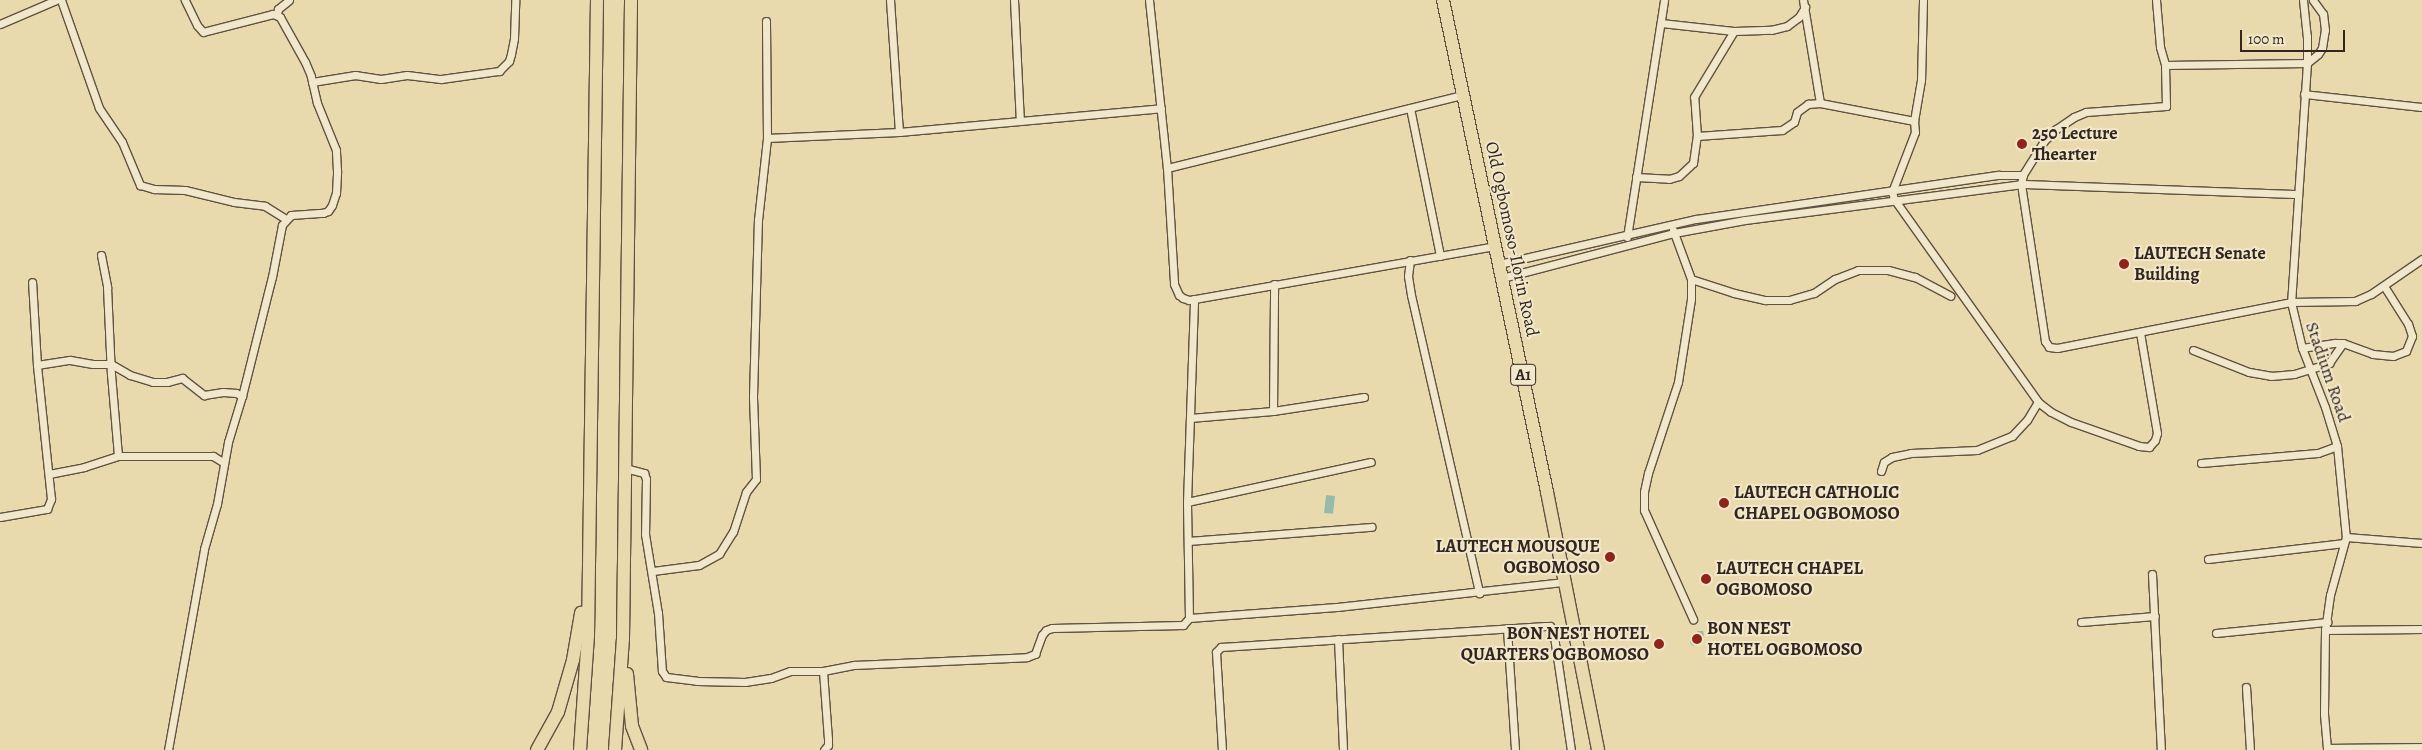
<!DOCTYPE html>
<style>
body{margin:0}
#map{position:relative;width:2422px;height:750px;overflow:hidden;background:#e9daad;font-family:Alegreya,serif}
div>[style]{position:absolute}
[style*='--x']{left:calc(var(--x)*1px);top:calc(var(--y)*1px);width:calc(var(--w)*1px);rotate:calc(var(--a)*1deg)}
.water>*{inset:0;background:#97baac;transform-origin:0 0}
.roads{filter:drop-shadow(1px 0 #605242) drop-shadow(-1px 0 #605242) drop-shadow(0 1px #605242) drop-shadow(0 -1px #605242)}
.street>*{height:7px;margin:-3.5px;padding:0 3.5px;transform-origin:3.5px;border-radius:3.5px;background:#f1e7ca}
.highway>*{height:12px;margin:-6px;padding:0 6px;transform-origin:6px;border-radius:6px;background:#e9daad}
.dots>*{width:14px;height:14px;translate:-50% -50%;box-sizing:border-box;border:2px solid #f1e7ca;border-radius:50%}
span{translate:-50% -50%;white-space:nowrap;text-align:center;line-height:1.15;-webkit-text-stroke:4px #f1e7ca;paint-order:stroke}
.shield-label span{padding:1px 4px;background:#f1e7ca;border:1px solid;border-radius:4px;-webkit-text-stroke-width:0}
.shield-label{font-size:16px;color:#33251f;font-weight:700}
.poi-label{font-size:18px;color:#33251f;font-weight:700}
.left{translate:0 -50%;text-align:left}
.right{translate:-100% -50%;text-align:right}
.street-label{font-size:18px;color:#33251f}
.scale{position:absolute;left:2240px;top:30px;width:105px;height:22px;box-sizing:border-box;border:2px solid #33251f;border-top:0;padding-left:6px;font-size:15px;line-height:18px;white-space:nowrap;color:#33251f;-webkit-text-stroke:4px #f1e7ca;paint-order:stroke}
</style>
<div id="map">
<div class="water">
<div style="left:1326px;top:495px;width:9px;height:18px;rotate:6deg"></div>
<div style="clip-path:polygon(1698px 631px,1703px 631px,1704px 635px,1702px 640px,1693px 646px,1690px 643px,1690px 638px)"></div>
</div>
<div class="roads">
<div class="street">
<div style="--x:61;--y:0;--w:114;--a:70.6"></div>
<div style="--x:99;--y:108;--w:41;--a:55.9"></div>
<div style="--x:122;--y:142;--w:47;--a:67.3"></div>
<div style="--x:140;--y:185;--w:15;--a:16"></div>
<div style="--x:154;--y:189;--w:31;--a:2"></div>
<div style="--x:185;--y:190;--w:50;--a:13.8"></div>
<div style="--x:234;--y:202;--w:31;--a:7"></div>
<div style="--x:265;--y:206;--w:25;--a:32"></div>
<div style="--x:890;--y:0;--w:132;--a:86.1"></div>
<div style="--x:1014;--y:0;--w:121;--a:87.2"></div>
<div style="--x:1149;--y:0;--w:169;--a:83.9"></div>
<div style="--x:1167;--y:168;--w:116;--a:86.5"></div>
<div style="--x:1174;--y:284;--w:12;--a:66"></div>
<div style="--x:1179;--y:295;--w:5;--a:37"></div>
<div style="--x:1183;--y:298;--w:6;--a:18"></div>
<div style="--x:1189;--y:300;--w:311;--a:-10"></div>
<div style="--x:1803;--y:0;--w:104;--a:80.6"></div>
<div style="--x:1923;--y:0;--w:80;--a:91.4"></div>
<div style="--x:1921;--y:80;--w:42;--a:99.7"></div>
<div style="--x:1914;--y:121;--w:11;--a:85"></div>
<div style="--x:1915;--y:132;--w:64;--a:111"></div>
<div style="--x:1892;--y:192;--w:7;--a:74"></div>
<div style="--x:1894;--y:199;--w:249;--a:54.6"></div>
<div style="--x:2038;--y:402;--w:16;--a:38"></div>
<div style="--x:2051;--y:412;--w:22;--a:27"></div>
<div style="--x:2071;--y:422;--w:72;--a:19.4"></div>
<div style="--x:2139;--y:446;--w:10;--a:6"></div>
<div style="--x:2149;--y:447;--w:9;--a:-49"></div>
<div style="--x:2155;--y:440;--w:7;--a:-74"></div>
<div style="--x:2157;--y:433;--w:102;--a:-99.6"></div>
<div style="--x:2156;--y:0;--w:47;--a:85.1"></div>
<div style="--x:2160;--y:47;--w:19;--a:74"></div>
<div style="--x:2165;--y:65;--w:142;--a:-0.8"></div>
<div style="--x:2307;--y:63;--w:14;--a:-39"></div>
<div style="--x:2318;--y:54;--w:7;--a:-56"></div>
<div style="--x:2322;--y:48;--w:18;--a:-81"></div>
<div style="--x:2325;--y:30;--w:16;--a:-97"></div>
<div style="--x:2323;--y:14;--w:17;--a:-126"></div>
<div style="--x:2303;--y:0;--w:36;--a:84"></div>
<div style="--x:2307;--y:36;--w:27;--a:90"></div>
<div style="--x:2307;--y:63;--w:240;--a:93.8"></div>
<div style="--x:2291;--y:302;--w:47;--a:76.6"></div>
<div style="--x:2302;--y:348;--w:63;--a:68.7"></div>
<div style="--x:2325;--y:407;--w:41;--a:72.9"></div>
<div style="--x:2337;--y:446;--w:91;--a:84.4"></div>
<div style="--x:2346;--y:537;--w:60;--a:105.4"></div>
<div style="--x:2330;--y:595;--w:35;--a:98"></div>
<div style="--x:2325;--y:630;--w:84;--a:90.7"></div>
<div style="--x:2324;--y:714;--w:36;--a:85"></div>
<div style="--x:277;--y:14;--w:5;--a:-79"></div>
<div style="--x:278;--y:9;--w:14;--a:-39"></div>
<div style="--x:1661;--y:23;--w:73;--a:6.3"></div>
<div style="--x:1734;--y:31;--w:37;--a:-2"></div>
<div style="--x:1771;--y:30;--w:16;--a:-14"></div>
<div style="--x:1787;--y:26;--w:15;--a:-37"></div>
<div style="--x:1799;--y:17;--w:12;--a:-59"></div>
<div style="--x:0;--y:24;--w:61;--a:-23.2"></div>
<div style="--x:2165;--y:65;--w:41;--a:88.6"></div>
<div style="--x:2166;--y:106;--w:80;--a:175.7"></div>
<div style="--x:2086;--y:112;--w:13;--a:157"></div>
<div style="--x:2074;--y:117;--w:22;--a:146"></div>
<div style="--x:2056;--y:129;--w:17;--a:135"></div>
<div style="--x:2044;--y:141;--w:40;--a:122"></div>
<div style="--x:2023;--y:175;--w:9;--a:103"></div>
<div style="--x:2021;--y:184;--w:159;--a:81.3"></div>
<div style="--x:2045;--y:341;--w:7;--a:56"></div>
<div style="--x:2049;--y:347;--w:8;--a:7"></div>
<div style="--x:2057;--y:348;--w:238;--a:-11.1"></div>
<div style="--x:2291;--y:302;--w:64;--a:-0.9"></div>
<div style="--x:2355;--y:301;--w:17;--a:-24"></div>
<div style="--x:2371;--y:294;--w:62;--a:-34.5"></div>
<div style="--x:312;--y:82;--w:44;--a:-9.2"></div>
<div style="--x:355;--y:75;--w:26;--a:9"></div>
<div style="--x:381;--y:79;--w:26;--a:-9"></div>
<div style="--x:407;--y:75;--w:34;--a:7"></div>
<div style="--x:441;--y:79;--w:59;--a:-7.9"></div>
<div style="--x:499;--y:71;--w:14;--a:-45"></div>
<div style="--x:509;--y:61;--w:7;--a:-74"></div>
<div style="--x:511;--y:54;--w:16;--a:-79"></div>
<div style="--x:514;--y:38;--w:38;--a:-88"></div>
<div style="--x:2304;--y:94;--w:119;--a:6.3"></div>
<div style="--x:1410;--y:108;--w:151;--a:78.5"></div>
<div style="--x:1697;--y:136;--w:85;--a:-4"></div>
<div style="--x:1782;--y:130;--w:14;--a:-34"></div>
<div style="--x:1794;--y:122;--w:10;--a:-73"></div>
<div style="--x:1797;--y:112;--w:14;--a:-36"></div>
<div style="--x:1808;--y:104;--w:12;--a:-5"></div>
<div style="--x:1820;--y:103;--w:96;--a:10.8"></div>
<div style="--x:767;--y:138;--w:132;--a:-2.6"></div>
<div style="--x:899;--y:132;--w:263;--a:-5.2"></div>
<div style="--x:1167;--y:168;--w:305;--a:-13.9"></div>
<div style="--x:1636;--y:177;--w:33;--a:3"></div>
<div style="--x:1669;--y:179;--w:10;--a:-17"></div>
<div style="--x:1679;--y:176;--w:19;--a:-43"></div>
<div style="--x:1693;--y:163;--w:27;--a:-82"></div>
<div style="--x:1697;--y:136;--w:39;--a:-94"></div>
<div style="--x:1694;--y:97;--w:77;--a:-58.8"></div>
<div style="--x:1673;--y:230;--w:52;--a:69.8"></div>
<div style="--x:1691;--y:279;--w:20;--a:90"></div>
<div style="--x:1691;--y:299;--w:84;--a:98.9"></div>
<div style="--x:1678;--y:382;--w:96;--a:108.2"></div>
<div style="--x:1648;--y:473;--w:19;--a:102"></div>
<div style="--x:1644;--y:492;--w:18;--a:90"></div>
<div style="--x:1644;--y:510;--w:120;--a:65.8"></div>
<div style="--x:1627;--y:237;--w:240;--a:-81.1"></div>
<div style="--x:101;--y:255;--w:33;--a:79"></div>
<div style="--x:107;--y:287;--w:87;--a:87.4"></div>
<div style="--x:111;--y:374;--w:82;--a:85.1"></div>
<div style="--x:1410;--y:260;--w:16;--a:97"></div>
<div style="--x:1408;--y:276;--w:19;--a:81"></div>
<div style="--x:1411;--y:295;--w:306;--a:77.1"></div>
<div style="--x:1499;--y:264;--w:202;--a:-12.9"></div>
<div style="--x:1696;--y:219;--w:306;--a:-8.3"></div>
<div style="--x:1999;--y:175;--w:24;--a:0"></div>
<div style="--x:1502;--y:278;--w:178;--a:-14.7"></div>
<div style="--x:1674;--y:233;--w:72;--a:-10.4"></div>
<div style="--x:1745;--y:220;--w:278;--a:-7.4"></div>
<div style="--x:2021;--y:184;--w:276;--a:2.1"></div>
<div style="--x:1691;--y:279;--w:45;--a:18"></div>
<div style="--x:1734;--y:293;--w:32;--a:13"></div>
<div style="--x:1765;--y:300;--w:24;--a:0"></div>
<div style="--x:1789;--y:300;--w:26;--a:-16"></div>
<div style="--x:1814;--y:293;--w:25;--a:-34"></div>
<div style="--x:1835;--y:279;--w:25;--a:-21"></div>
<div style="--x:1858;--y:270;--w:30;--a:0"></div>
<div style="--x:1888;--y:270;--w:28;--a:15"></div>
<div style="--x:1915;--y:277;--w:40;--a:28"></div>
<div style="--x:2302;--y:348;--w:33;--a:-9"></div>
<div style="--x:2335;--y:343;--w:8;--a:0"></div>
<div style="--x:2343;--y:343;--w:32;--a:20"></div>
<div style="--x:2373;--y:354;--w:20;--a:6"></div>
<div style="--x:2393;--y:356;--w:14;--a:-21"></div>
<div style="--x:2406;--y:351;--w:16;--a:-68"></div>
<div style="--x:2412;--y:336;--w:13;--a:-108"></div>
<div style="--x:2408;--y:324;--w:45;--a:-122.3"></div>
<div style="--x:2193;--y:350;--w:60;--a:21.4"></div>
<div style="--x:2249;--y:372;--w:22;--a:10"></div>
<div style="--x:2271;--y:376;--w:23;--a:-5"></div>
<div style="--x:2294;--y:374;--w:37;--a:-17"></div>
<div style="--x:2329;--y:363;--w:24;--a:-55"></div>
<div style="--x:37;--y:365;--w:33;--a:-9"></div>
<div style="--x:70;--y:360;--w:23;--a:10"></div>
<div style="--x:93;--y:364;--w:18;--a:0"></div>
<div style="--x:111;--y:364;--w:22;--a:30"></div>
<div style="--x:130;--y:375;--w:24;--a:17"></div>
<div style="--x:153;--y:382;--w:14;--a:0"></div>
<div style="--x:167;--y:382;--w:16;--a:-15"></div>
<div style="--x:182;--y:378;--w:28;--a:38"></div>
<div style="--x:204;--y:395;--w:19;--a:-9"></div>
<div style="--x:223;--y:392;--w:13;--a:4"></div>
<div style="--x:236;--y:393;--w:7;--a:27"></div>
<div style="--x:1273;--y:411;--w:127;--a:-89.5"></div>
<div style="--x:1190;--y:418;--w:83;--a:-4.8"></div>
<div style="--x:1273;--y:411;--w:92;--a:-8.7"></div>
<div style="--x:2201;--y:463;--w:117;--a:-4.9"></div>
<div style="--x:2318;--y:453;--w:20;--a:-20"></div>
<div style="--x:625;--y:468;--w:20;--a:15"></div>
<div style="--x:644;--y:473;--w:6;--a:72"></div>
<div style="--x:646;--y:479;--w:55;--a:91"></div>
<div style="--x:645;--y:534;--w:80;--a:80.7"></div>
<div style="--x:658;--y:613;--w:58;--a:86.1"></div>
<div style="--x:662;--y:671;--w:7;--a:56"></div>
<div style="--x:666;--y:677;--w:31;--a:7"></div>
<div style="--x:697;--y:681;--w:48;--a:1.2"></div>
<div style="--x:745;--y:682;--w:26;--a:-9"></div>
<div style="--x:771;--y:678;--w:20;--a:-20"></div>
<div style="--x:790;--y:671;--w:33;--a:0"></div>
<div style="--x:823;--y:671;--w:32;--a:-11"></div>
<div style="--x:854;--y:665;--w:173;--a:-2.6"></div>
<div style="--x:1027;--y:657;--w:9;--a:-21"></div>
<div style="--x:1035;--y:654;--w:20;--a:-70"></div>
<div style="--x:1042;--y:635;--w:6;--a:-51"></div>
<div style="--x:1046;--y:630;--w:6;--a:-18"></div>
<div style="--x:1052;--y:628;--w:131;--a:-1.3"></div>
<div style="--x:1183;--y:625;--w:9;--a:-49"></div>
<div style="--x:1189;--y:618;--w:116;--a:-91"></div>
<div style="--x:1187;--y:502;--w:203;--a:-88"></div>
<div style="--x:1881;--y:471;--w:9;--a:-72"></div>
<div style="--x:1884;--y:462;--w:9;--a:-32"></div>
<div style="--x:1892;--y:457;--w:19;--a:-12"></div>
<div style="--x:1911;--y:453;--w:66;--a:-2.6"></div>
<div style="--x:1977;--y:450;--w:38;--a:-22"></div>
<div style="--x:2012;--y:436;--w:22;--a:-47"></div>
<div style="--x:2027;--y:420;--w:21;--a:-59"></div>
<div style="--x:49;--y:474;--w:36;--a:-11"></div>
<div style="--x:84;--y:467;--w:36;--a:-18"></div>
<div style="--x:118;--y:456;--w:95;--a:0"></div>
<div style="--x:213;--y:456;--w:13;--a:32"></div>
<div style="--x:1187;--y:502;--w:188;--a:-12.3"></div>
<div style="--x:0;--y:517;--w:48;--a:-9.7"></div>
<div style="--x:47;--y:509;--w:11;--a:-68"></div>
<div style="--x:51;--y:499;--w:135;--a:-96"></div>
<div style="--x:37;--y:365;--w:83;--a:-93.4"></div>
<div style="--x:2346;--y:537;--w:76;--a:4.5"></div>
<div style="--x:1188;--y:541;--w:184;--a:-4.4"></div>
<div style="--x:2208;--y:559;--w:137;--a:-6.7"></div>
<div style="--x:653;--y:571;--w:46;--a:-7.4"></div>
<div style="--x:699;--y:565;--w:23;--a:-29"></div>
<div style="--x:719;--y:554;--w:26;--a:-58"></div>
<div style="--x:733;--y:532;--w:42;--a:-72"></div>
<div style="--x:746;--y:492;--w:16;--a:-52"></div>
<div style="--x:756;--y:479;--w:82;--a:-92.1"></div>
<div style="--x:753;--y:397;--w:177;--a:-88.4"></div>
<div style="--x:758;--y:220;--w:82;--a:-83.7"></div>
<div style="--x:767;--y:138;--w:117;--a:-90.5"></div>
<div style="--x:2152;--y:574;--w:176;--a:87.1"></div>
<div style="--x:1189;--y:618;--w:148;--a:-4.3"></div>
<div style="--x:1337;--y:607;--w:229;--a:-6.3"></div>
<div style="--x:2081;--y:622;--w:74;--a:-4.6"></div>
<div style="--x:1507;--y:629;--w:121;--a:86.2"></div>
<div style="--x:2325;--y:630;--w:97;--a:-0.6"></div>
<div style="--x:2216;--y:633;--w:112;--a:-5.7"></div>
<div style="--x:1338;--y:639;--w:111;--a:87.4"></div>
<div style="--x:823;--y:671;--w:68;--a:85.8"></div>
<div style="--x:828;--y:739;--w:6;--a:90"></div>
<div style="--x:828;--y:745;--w:6;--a:129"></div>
<div style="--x:2246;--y:687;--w:63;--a:86.4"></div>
<div style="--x:2327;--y:748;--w:95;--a:-0.6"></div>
<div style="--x:168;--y:750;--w:204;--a:-79.8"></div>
<div style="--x:204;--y:549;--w:47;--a:-73.9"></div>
<div style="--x:217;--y:504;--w:63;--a:-79.9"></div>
<div style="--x:228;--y:442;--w:48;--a:-73.1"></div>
<div style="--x:242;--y:396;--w:123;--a:-75.9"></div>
<div style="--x:272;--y:277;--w:53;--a:-79.1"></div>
<div style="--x:282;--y:225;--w:13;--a:-48"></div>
<div style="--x:291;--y:215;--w:32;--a:-4"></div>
<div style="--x:323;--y:213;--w:5;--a:-22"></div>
<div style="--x:328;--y:211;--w:7;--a:-56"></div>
<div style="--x:332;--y:205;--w:13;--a:-72"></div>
<div style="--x:336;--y:193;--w:22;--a:-87"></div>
<div style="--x:337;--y:171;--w:21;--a:-93"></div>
<div style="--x:336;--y:150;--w:51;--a:-112"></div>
<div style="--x:317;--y:103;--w:28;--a:-103"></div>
<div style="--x:311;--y:76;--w:15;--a:-113"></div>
<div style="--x:305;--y:62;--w:51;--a:-119.1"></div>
<div style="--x:280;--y:17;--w:8;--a:-157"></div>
<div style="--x:273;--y:14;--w:72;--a:165.6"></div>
<div style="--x:203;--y:32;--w:9;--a:-131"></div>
<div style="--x:197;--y:25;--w:28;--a:-116"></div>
<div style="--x:1222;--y:750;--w:98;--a:-93.5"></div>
<div style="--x:1216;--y:652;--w:7;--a:-45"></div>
<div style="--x:1221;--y:647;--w:325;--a:-3.7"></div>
<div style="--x:1545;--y:626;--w:5;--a:0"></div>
<div style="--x:1550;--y:626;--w:5;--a:53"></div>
<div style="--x:1553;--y:630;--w:121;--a:81.5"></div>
</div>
<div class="highway">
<div style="--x:1443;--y:0;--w:503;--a:78.06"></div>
<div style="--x:1547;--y:492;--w:263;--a:78.8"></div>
<div style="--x:627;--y:674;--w:52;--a:84.5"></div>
<div style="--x:632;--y:726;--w:26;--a:69"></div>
<div style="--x:537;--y:750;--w:43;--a:-61.1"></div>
<div style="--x:558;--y:712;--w:54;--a:-73.9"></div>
<div style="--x:573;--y:660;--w:48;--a:-80.3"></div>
<div style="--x:580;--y:750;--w:114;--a:-86"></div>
<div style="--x:588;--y:636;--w:636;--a:-89.19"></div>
<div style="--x:615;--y:750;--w:111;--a:-85.9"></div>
<div style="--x:623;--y:639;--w:639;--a:-89.28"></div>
</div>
</div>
<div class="dots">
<div style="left:2022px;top:144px;background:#8f2418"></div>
<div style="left:2124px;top:264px;background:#8f2418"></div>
<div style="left:1724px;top:503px;background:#8f2418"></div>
<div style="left:1610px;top:557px;background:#8f2418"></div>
<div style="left:1706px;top:579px;background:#8f2418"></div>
<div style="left:1697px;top:639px;background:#8f2418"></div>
<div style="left:1659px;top:644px;background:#8f2418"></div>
</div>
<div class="shield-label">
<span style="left:1523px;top:375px">A1</span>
</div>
<div class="poi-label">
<span class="left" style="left:2032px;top:144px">250 Lecture<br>Thearter</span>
<span class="left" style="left:2134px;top:264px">LAUTECH Senate<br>Building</span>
<span class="left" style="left:1734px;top:503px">LAUTECH CATHOLIC<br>CHAPEL OGBOMOSO</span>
<span class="right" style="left:1600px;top:557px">LAUTECH MOUSQUE<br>OGBOMOSO</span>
<span class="left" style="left:1716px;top:579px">LAUTECH CHAPEL<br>OGBOMOSO</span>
<span class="left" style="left:1707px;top:639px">BON NEST<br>HOTEL OGBOMOSO</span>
<span class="right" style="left:1649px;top:644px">BON NEST HOTEL<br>QUARTERS OGBOMOSO</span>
</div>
<div class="street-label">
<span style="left:1512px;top:239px;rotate:78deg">Old Ogbomoso-Ilorin Road</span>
<span style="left:2328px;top:372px;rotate:71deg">Stadium Road</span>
</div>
<div class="scale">100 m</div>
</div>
